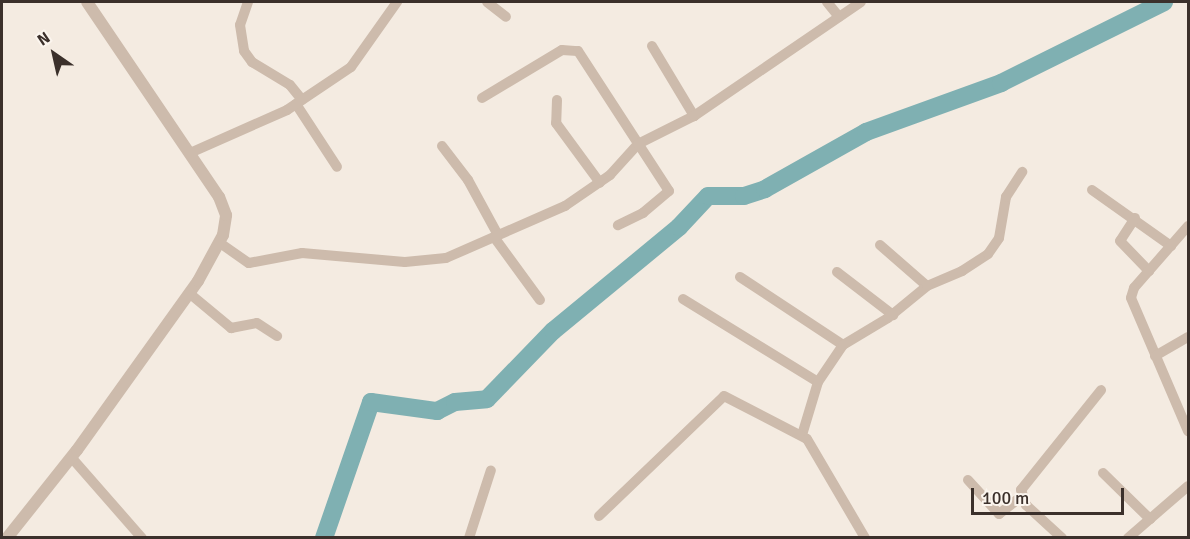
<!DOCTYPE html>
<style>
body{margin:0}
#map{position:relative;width:1190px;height:539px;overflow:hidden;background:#f4ebe1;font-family:Signika,sans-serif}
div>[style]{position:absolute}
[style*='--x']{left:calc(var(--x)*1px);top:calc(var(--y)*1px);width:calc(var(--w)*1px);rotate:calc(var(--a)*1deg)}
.river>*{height:18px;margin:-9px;padding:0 9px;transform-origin:9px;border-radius:9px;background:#7fb0b2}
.minor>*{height:10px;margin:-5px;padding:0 5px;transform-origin:5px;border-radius:5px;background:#cdbbac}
.tertiary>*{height:12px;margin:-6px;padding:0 6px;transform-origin:6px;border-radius:6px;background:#cdbbac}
span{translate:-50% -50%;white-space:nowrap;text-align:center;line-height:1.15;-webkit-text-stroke:4.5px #fbf5ee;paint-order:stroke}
.frame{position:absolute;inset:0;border:3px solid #3b302b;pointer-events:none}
.north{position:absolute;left:24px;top:24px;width:60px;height:60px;-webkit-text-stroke:4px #fbf5ee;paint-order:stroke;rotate:326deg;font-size:16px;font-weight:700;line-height:24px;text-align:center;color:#3b302b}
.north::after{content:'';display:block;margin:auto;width:21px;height:27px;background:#3b302b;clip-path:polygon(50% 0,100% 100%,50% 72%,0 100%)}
.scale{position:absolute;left:971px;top:488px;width:153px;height:27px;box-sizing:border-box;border:3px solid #3b302b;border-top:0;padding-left:8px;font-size:18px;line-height:21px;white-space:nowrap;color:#3b302b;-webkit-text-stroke:4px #fbf5ee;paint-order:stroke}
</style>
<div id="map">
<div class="river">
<div style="--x:324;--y:538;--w:144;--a:-70.9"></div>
<div style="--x:371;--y:402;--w:67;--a:7.8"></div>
<div style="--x:437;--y:411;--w:20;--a:-27"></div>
<div style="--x:455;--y:402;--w:32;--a:-5"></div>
<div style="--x:487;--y:399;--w:95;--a:-45.9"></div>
<div style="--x:553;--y:331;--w:163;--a:-39.5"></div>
<div style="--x:679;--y:227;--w:42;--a:-46.9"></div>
<div style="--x:708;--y:196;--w:36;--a:0"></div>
<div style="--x:744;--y:196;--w:22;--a:-18"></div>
<div style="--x:765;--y:189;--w:116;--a:-29.4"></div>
<div style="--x:866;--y:132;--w:144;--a:-19.9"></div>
<div style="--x:1001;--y:83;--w:182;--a:-26.4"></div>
</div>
<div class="minor">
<div style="--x:248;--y:2;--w:24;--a:109"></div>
<div style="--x:240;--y:25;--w:26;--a:81"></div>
<div style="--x:244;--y:51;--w:14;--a:54"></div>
<div style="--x:252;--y:62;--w:44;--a:31.2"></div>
<div style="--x:290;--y:85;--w:19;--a:51"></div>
<div style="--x:487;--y:2;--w:24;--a:38"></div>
<div style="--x:827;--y:2;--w:19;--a:51"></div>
<div style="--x:652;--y:46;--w:82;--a:59"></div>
<div style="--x:482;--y:98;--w:93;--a:-31"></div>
<div style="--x:562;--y:50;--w:16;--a:4"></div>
<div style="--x:578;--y:51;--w:167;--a:57"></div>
<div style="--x:669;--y:191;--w:34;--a:140"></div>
<div style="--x:643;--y:213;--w:28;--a:154"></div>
<div style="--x:557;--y:100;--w:23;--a:92"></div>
<div style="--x:556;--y:123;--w:74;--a:53.7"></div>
<div style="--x:296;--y:104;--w:75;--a:56.9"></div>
<div style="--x:442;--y:146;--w:43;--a:52.6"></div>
<div style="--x:468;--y:180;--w:63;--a:61.4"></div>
<div style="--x:190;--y:153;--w:106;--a:-23.9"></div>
<div style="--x:287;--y:110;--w:77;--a:-33.9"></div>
<div style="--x:351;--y:67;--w:80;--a:-54.7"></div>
<div style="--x:1092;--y:190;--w:97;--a:35.3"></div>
<div style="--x:1135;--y:218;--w:27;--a:123"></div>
<div style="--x:1120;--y:241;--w:42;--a:46"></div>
<div style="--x:1188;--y:226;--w:82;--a:131.1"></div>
<div style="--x:1134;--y:288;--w:10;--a:107"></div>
<div style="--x:1131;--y:298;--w:145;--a:66.8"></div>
<div style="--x:494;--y:237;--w:78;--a:53.9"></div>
<div style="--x:220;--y:243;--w:35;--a:35"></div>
<div style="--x:249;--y:263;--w:54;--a:-10.7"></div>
<div style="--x:302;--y:253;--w:103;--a:5"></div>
<div style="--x:405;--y:262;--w:41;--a:-5.6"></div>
<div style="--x:446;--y:258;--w:130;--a:-23.6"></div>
<div style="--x:565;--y:206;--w:55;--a:-34.6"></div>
<div style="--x:610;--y:175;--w:42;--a:-47.9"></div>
<div style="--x:638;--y:144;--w:63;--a:-26.6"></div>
<div style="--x:694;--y:116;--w:202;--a:-34.3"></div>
<div style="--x:880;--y:245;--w:62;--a:41.1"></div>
<div style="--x:837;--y:272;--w:71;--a:37.5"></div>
<div style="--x:740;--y:277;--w:123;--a:33.4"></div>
<div style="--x:189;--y:293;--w:55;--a:39.8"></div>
<div style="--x:231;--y:328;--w:26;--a:-11"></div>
<div style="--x:257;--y:323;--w:24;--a:33"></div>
<div style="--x:683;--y:299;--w:158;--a:31.6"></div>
<div style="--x:1155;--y:356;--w:38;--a:-30"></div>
<div style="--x:802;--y:435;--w:55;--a:-73.2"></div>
<div style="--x:818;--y:382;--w:45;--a:-56"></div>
<div style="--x:843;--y:345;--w:52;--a:-31"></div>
<div style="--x:888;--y:318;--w:50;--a:-39.4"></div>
<div style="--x:927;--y:286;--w:38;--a:-23"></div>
<div style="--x:962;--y:271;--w:31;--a:-33"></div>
<div style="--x:988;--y:254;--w:19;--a:-55"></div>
<div style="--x:999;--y:238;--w:42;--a:-80.3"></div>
<div style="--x:1006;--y:197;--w:30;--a:-57"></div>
<div style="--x:71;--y:457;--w:108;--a:48.8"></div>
<div style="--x:1103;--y:473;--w:66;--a:44.4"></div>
<div style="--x:968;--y:480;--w:46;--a:47.6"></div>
<div style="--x:999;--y:514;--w:28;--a:-38"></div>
<div style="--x:599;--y:516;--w:173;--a:-43.8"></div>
<div style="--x:724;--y:396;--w:93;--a:27.4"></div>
<div style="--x:807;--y:439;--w:115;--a:59.6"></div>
<div style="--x:469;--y:538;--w:71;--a:-72.1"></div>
<div style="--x:1062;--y:538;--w:49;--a:-137.5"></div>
<div style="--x:1026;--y:505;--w:16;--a:-108"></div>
<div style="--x:1021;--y:490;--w:128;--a:-51.3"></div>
<div style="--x:1128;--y:538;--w:79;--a:-40.9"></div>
</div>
<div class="tertiary">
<div style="--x:7;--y:538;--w:112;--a:-51.5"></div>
<div style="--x:77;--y:450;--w:208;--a:-54.4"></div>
<div style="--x:198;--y:281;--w:52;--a:-61.5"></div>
<div style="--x:223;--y:235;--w:20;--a:-81"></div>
<div style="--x:226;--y:215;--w:19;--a:-111"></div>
<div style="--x:219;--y:197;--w:235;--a:-124.1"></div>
</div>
<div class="frame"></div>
<div class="north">N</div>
<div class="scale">100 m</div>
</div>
